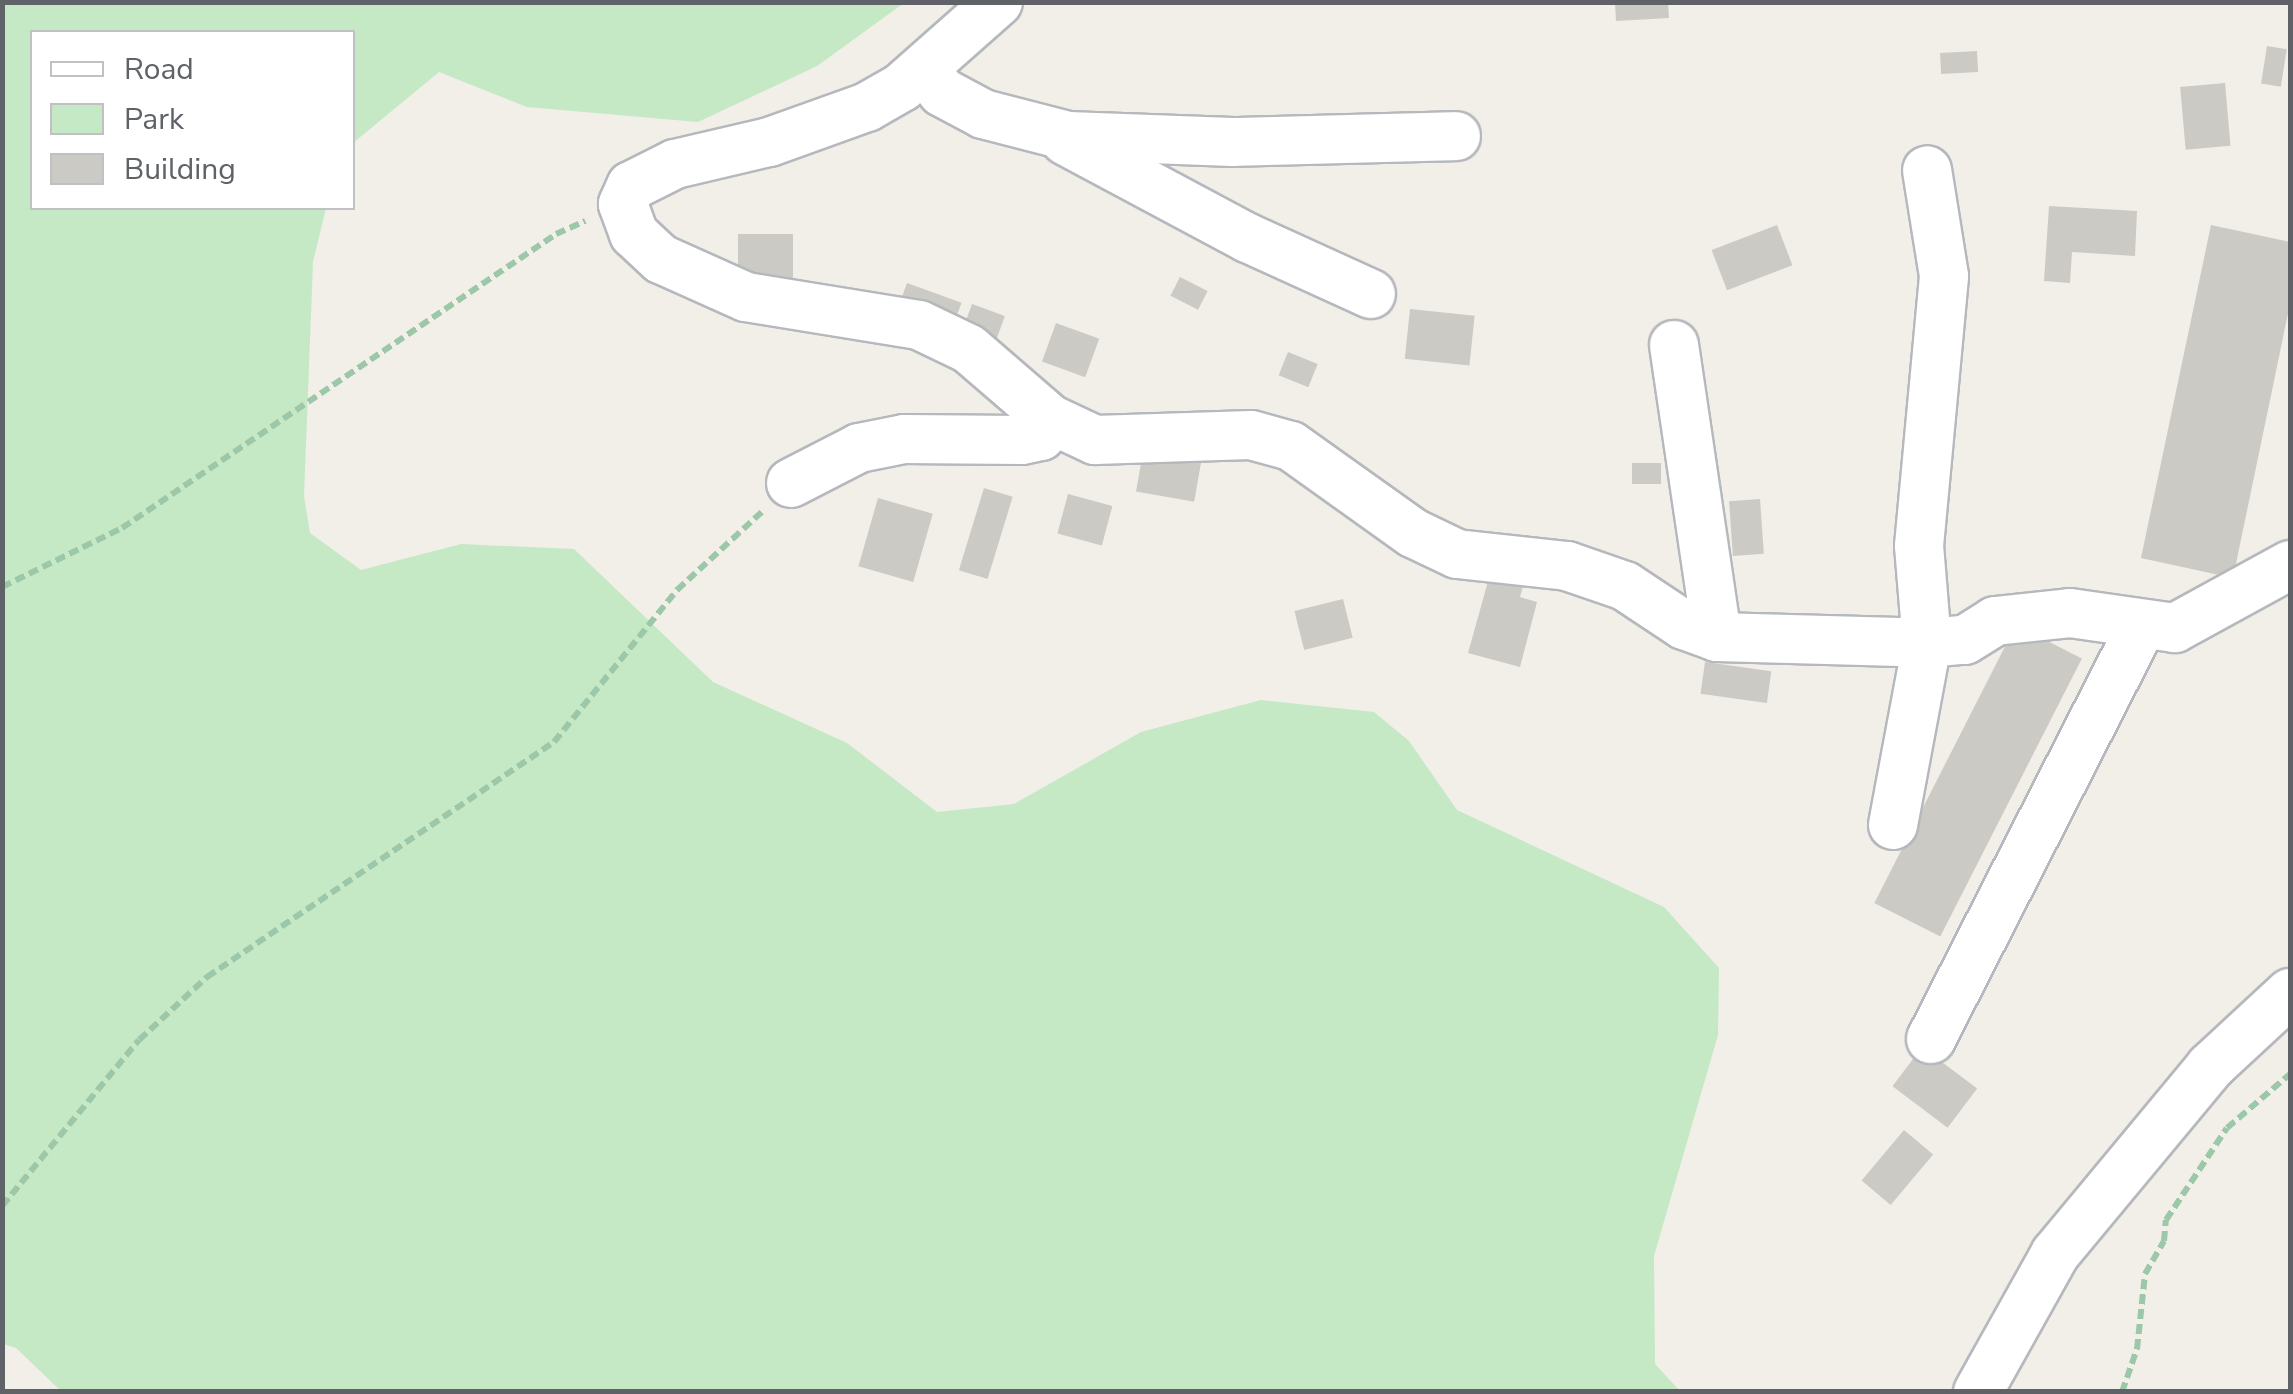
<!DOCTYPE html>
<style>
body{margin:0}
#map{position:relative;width:2293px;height:1394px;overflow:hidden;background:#f1efe8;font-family:"Nunito Sans",sans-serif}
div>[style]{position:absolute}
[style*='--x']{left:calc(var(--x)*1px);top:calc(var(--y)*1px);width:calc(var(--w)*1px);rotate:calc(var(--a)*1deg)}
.green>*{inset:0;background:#c5e8c5}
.building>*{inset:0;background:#cccac5;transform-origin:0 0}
.path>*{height:6px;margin-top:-3px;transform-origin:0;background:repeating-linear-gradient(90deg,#9cc7a9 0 10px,transparent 0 15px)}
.roads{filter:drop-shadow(2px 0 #b5b8bc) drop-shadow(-2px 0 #b5b8bc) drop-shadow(0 2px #b5b8bc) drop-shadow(0 -2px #b5b8bc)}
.minor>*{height:48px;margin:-24px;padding:0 24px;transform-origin:24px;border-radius:24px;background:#fff}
span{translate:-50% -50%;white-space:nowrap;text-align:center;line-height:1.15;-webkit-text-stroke:10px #fff;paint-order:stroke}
.frame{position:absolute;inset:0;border:5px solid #5f6368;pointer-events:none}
.legend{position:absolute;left:30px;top:30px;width:325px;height:180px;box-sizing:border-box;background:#fff;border:2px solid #bfc1c3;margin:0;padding:12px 18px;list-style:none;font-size:30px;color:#5f6368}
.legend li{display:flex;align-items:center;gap:20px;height:50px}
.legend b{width:50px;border:2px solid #bfc1c3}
</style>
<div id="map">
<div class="green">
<div style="clip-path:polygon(3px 2px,904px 3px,817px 66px,698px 122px,527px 107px,439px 72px,353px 143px,352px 32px,32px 32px,32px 208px,326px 208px,313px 262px,304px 496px,310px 533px,361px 570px,461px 544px,574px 549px,713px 682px,847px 743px,937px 812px,1014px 804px,1141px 732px,1261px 700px,1374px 712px,1409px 741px,1457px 810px,1664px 907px,1719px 968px,1718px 1035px,1654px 1256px,1655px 1364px,1680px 1391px,62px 1392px,16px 1348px,3px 1344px)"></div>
</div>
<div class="building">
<div style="clip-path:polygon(1615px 2px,1668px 2px,1669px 18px,1616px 21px)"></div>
<div style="left:2267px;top:46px;width:20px;height:38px;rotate:9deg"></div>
<div style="left:1977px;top:51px;width:21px;height:37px;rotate:87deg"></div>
<div style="left:2225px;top:83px;width:63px;height:45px;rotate:85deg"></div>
<div style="clip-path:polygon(2049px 206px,2137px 211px,2135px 256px,2072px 252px,2070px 283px,2044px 281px)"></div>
<div style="left:1777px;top:225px;width:43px;height:70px;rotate:69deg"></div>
<div style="clip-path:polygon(2211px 225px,2290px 242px,2290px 304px,2233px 578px,2141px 558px)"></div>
<div style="left:738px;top:234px;width:55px;height:45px"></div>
<div style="left:1180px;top:277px;width:31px;height:21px;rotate:27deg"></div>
<div style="left:907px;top:283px;width:58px;height:26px;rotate:20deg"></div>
<div style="left:972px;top:304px;width:35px;height:26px;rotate:20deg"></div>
<div style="left:1410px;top:309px;width:65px;height:50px;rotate:6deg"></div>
<div style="left:1056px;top:323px;width:46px;height:41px;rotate:20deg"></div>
<div style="left:1288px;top:352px;width:32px;height:25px;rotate:22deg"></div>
<div style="left:1143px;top:452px;width:59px;height:40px;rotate:10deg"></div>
<div style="left:1661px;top:463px;width:21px;height:29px;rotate:90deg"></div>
<div style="left:984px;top:488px;width:30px;height:86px;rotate:17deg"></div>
<div style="left:1068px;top:494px;width:46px;height:41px;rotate:15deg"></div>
<div style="left:878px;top:498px;width:57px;height:71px;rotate:16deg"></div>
<div style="left:1760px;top:499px;width:55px;height:31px;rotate:86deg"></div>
<div style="clip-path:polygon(1492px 567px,1526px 576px,1520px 597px,1537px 602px,1520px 667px,1468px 653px)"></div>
<div style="left:1343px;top:599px;width:40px;height:50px;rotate:76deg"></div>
<div style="left:2016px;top:625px;width:74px;height:312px;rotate:27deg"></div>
<div style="left:1705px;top:662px;width:67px;height:32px;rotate:8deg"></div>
<div style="left:1922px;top:1047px;width:69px;height:49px;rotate:37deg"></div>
<div style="left:1904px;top:1130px;width:38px;height:66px;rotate:40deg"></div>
</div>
<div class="path">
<div style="--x:2;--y:587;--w:134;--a:-26.2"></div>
<div style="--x:122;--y:528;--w:524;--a:-34.11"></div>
<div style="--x:556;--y:234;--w:32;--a:-24"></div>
<div style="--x:2;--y:1206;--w:215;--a:-50.5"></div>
<div style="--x:139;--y:1040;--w:93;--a:-42.8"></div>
<div style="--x:207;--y:977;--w:419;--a:-34.1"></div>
<div style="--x:554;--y:742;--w:196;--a:-51"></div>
<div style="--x:677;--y:590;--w:117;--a:-42.6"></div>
<div style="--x:2122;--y:1392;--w:46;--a:-70.8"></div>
<div style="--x:2137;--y:1349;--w:75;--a:-83.9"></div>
<div style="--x:2145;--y:1274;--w:38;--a:-60"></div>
<div style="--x:2164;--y:1241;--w:21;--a:-85"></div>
<div style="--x:2166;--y:1220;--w:110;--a:-56.5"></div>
<div style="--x:2227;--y:1128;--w:83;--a:-40.6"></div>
</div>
<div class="roads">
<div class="minor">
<div style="--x:998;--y:2;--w:128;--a:138.5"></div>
<div style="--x:902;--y:87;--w:40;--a:150.3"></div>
<div style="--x:867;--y:107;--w:104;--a:160.3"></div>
<div style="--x:769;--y:142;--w:97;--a:166.8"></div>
<div style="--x:675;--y:164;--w:49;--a:153.4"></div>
<div style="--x:631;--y:186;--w:20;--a:114"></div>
<div style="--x:623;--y:204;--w:32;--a:70"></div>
<div style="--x:634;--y:234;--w:37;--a:43"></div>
<div style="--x:661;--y:259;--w:93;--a:24.1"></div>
<div style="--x:746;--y:297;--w:175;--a:9.2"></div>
<div style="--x:919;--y:325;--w:55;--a:25.6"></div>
<div style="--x:969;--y:349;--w:107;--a:40.8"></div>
<div style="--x:1050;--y:419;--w:50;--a:25"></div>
<div style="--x:1095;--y:440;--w:156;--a:-1.8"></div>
<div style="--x:1251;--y:435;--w:41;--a:15.4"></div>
<div style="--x:1291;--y:446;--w:150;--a:35.5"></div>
<div style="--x:1413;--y:533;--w:49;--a:25.5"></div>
<div style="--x:1457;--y:554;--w:111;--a:6.2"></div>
<div style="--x:1567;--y:566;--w:61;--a:19"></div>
<div style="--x:1625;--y:586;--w:71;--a:33.5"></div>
<div style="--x:1684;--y:625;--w:35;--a:20"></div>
<div style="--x:1717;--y:637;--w:210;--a:1.6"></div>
<div style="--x:1927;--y:643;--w:38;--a:-5"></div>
<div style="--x:1965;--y:640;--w:36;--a:-32"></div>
<div style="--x:1995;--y:621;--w:75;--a:-6.1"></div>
<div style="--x:2070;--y:613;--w:106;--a:8.1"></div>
<div style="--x:2175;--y:628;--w:131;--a:-28.7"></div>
<div style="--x:923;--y:69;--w:30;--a:50"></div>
<div style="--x:942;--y:92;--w:47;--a:28.2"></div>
<div style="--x:983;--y:114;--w:88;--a:14.5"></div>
<div style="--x:1068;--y:136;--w:165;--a:2.1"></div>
<div style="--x:1233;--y:142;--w:223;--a:-1.5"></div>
<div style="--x:1066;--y:141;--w:206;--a:28.1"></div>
<div style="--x:1248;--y:238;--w:135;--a:24.5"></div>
<div style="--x:1674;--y:345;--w:295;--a:81.6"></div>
<div style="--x:791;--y:483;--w:76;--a:-27.2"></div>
<div style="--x:859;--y:448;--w:46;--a:-11.3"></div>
<div style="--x:904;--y:439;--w:118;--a:0.5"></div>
<div style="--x:1022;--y:440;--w:19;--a:-12"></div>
<div style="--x:1041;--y:436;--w:19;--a:-62"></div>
<div style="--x:1893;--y:825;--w:185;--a:-79.4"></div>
<div style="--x:1927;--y:643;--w:97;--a:-94.7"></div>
<div style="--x:1919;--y:546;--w:271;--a:-84.7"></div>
<div style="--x:1944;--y:276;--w:107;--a:-99.1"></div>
<div style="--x:1931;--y:1039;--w:465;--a:-63"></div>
<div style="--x:1978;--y:1392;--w:158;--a:-60.8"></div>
<div style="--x:2055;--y:1254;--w:243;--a:-50.3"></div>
<div style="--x:2210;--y:1067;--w:109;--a:-42.8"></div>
</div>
</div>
<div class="frame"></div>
<ul class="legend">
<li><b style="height:12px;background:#fff"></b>Road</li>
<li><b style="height:28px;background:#c5e8c5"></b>Park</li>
<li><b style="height:28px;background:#cccac5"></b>Building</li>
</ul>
</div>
